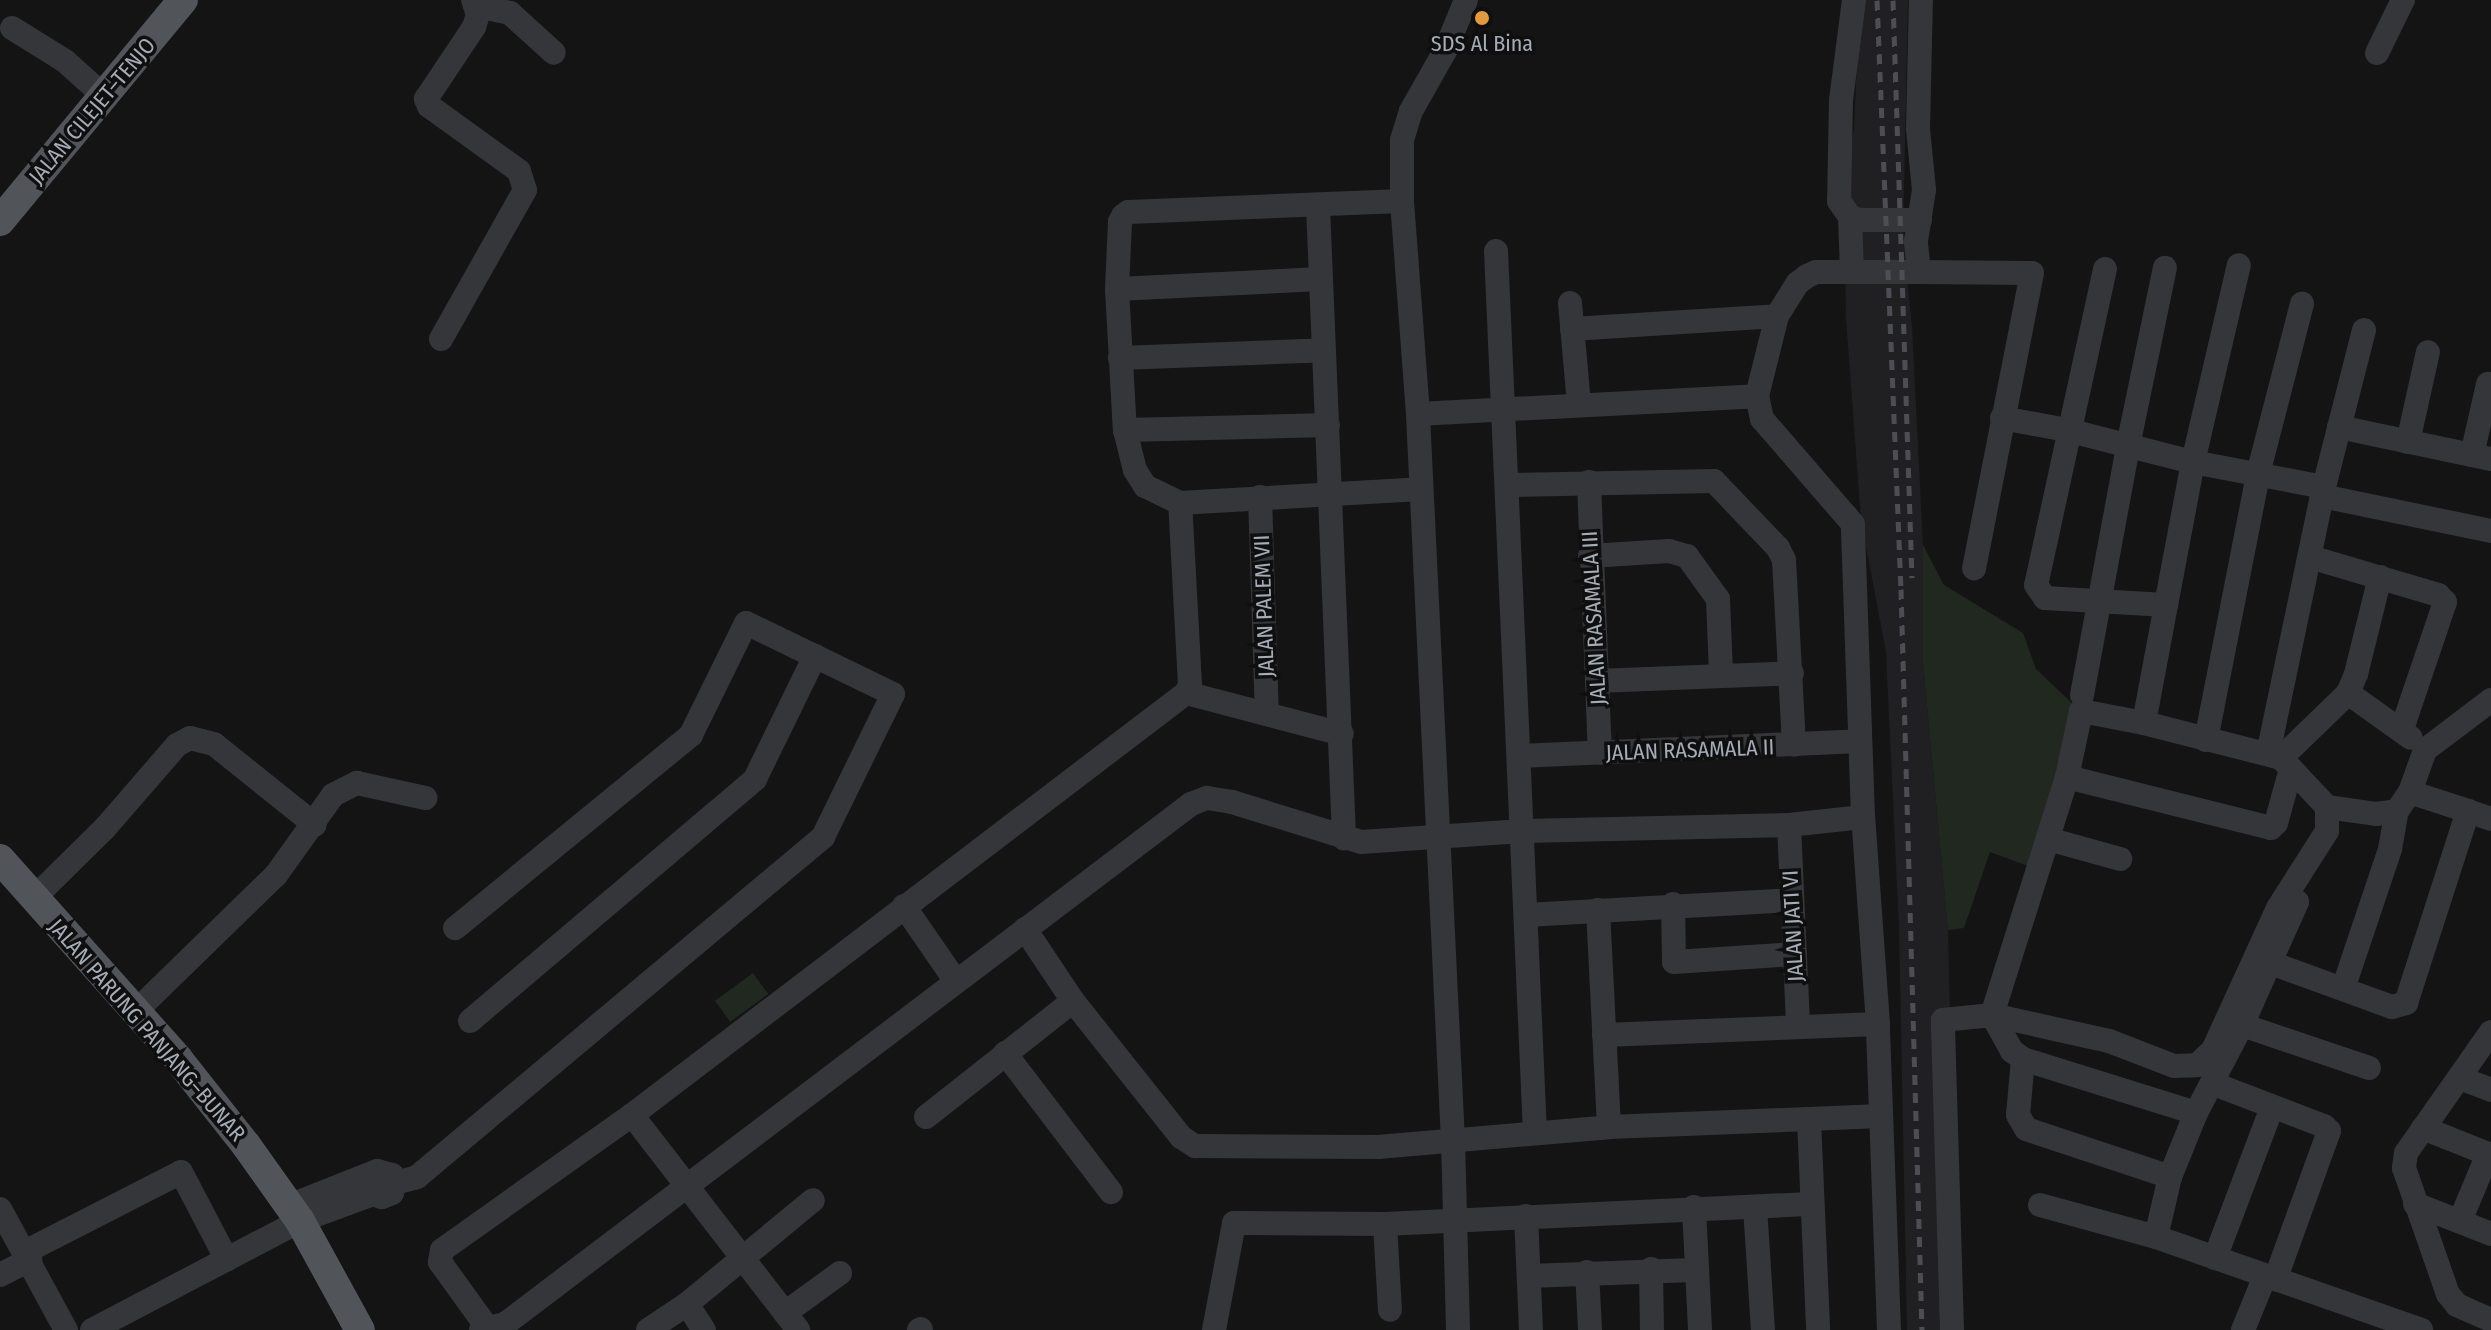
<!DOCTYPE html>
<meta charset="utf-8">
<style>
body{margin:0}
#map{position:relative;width:2491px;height:1330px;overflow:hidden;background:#141415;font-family:"Fira Sans Condensed",sans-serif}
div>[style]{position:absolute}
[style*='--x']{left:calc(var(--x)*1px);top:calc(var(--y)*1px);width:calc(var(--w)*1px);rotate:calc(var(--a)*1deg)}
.built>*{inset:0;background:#202022}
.green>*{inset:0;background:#202820;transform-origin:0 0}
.minor>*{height:24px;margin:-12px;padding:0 12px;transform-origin:12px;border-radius:12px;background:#35363a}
.major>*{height:30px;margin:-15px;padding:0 15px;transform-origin:15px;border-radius:15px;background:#515459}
.rail>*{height:5px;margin-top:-2.5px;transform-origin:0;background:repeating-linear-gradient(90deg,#4c4e53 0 10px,transparent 0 18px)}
.dots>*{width:22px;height:22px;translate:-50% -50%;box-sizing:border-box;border:4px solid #0f0f10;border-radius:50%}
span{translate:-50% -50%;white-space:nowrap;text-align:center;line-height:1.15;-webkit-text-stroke:7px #0f0f10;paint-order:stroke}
.poi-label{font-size:22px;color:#a6acb5}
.street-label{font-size:22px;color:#a6acb5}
</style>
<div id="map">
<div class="built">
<div style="clip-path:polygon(1860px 0,1908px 0,1903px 238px,1912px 327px,1923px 545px,1923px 663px,1948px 930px,1957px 1330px,1907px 1330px,1899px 927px,1886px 652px,1861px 520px,1846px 318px,1844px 205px,1854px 127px)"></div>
</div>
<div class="green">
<div style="clip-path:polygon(1923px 545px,1944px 585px,2023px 633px,2036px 669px,2074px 705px,2031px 867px,1990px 852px,1964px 928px,1948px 930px,1923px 663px)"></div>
<div style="left:753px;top:973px;width:26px;height:47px;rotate:54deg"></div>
</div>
<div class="minor">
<div style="--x:1854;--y:0;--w:101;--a:97.4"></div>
<div style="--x:1841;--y:100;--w:101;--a:91.1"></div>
<div style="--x:1839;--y:201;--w:19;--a:55"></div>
<div style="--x:1850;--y:217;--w:10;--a:17"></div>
<div style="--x:1860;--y:220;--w:60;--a:0"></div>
<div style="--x:477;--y:6;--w:34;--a:12"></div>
<div style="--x:510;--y:13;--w:59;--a:42.3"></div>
<div style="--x:12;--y:28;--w:62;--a:31.9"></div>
<div style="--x:65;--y:61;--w:52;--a:41.9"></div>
<div style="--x:2377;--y:53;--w:59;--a:-63.9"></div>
<div style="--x:1402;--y:201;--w:274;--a:177.7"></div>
<div style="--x:1128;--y:212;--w:6;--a:141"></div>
<div style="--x:1123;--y:216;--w:7;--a:117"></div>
<div style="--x:1120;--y:222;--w:67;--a:92.6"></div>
<div style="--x:1117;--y:289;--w:141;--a:86.8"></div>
<div style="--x:1125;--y:430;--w:41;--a:76"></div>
<div style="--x:1135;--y:470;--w:19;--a:58"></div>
<div style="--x:1145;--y:486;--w:39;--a:26"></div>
<div style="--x:1180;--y:503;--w:241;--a:-3.3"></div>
<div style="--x:1318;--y:206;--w:633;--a:87.64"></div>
<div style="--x:1850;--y:217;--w:55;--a:87.9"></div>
<div style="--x:1496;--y:251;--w:882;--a:87.47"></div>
<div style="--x:2105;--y:269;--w:323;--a:102.3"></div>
<div style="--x:2036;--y:585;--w:16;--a:55"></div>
<div style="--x:2045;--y:598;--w:121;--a:3.3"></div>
<div style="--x:2166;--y:605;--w:120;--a:100.6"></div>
<div style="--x:1919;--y:272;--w:113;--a:0.5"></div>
<div style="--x:2032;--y:273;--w:301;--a:101.1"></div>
<div style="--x:1117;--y:289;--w:204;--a:-2.8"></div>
<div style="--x:1570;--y:303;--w:101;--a:84.9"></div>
<div style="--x:1572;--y:329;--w:205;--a:-3.6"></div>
<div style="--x:441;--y:339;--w:171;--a:-60.6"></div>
<div style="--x:525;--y:190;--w:20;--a:-108"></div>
<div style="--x:519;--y:171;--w:111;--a:-144.2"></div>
<div style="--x:429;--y:106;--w:8;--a:-113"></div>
<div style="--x:426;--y:99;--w:87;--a:-56.3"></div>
<div style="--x:474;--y:27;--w:13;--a:-72"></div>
<div style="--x:478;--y:15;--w:16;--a:-108"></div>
<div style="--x:1120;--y:358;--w:204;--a:-2.2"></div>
<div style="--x:1418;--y:414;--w:339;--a:-3"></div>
<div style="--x:2002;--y:418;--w:66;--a:10.5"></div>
<div style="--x:2067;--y:430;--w:130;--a:14.3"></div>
<div style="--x:2193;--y:462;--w:133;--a:10.8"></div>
<div style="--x:2339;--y:427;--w:155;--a:11.9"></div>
<div style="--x:1125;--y:430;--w:203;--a:-1.4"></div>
<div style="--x:2408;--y:442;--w:92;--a:-77.5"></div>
<div style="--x:2472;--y:455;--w:73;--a:-77.3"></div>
<div style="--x:1589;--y:482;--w:271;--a:87.7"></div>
<div style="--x:1507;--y:485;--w:207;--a:-1.1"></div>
<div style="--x:1714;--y:481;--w:93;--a:46.3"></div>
<div style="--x:1778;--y:548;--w:13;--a:63"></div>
<div style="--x:1784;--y:560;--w:185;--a:86.9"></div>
<div style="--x:2322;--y:496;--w:173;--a:11.7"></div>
<div style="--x:1260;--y:497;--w:217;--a:88.2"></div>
<div style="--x:1590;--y:556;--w:79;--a:-3.6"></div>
<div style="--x:1669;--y:551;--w:19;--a:16"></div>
<div style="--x:1687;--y:556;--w:53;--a:54.2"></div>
<div style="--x:1718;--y:599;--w:75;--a:87.7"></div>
<div style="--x:2310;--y:557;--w:134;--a:16.5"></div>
<div style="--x:2438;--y:595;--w:10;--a:45"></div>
<div style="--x:2445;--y:602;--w:134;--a:108.7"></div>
<div style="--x:2166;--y:605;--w:146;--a:-79.3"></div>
<div style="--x:2193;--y:462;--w:202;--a:-76.9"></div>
<div style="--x:1597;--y:681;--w:195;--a:-2.3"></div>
<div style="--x:1186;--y:693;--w:161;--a:14.7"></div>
<div style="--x:2348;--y:693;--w:77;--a:35.5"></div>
<div style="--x:2082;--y:695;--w:253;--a:-79.5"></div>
<div style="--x:2128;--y:446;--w:182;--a:-78.3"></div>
<div style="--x:2206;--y:740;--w:271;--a:-78.9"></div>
<div style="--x:2258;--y:474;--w:176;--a:-75.5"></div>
<div style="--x:2268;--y:754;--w:273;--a:-78.2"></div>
<div style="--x:2324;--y:487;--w:162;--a:-75.7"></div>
<div style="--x:1519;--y:756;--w:341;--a:-2.5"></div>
<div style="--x:2281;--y:758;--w:93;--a:-44.1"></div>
<div style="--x:2348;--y:693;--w:21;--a:-67"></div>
<div style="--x:2356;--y:674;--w:100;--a:-76.1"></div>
<div style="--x:2067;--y:777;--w:210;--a:14"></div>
<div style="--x:2271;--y:828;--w:7;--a:-45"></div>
<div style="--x:2276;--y:823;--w:56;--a:-74.5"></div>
<div style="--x:2468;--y:811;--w:24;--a:19"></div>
<div style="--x:1789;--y:825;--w:202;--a:87.4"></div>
<div style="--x:2048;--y:839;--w:75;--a:15.5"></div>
<div style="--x:34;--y:898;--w:100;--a:-44.6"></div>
<div style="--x:105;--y:828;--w:110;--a:-49.1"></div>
<div style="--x:177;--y:745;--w:15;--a:-28"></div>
<div style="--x:190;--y:738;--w:25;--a:14"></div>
<div style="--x:214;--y:744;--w:129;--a:38.7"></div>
<div style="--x:1673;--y:904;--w:58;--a:89"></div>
<div style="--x:1674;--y:962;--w:121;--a:-3.8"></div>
<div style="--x:904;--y:906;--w:90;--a:55.4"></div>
<div style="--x:1598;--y:910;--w:217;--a:87.1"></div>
<div style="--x:1526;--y:915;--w:265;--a:-3.2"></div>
<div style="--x:1025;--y:929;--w:87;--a:56.3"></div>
<div style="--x:1073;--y:1001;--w:174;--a:51.5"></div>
<div style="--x:1181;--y:1137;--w:17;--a:33"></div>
<div style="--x:1195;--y:1146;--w:183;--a:0.3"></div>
<div style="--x:1378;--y:1147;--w:232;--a:-4.9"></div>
<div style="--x:1609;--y:1127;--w:272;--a:-2.3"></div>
<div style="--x:2271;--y:963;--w:129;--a:20"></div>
<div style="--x:2392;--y:1007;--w:15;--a:-16"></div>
<div style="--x:2406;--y:1003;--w:202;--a:-72.1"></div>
<div style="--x:2468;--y:811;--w:61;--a:-161.9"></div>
<div style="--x:2343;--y:989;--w:148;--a:-71.4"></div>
<div style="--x:2390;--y:849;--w:39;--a:-80"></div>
<div style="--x:135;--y:1012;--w:197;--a:-44.2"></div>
<div style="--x:276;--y:875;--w:98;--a:-54.5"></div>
<div style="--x:333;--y:795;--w:27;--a:-27"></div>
<div style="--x:357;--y:783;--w:70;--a:12.4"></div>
<div style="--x:470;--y:1021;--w:374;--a:-40.3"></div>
<div style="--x:755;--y:779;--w:137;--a:-64"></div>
<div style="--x:2242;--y:1025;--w:134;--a:18.7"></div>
<div style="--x:2491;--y:1032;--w:148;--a:125.1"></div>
<div style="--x:2406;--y:1153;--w:15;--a:98"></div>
<div style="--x:2404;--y:1168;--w:133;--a:70.8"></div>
<div style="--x:2448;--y:1294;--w:14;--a:51"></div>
<div style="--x:2457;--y:1305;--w:37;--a:24"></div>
<div style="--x:1604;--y:1035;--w:274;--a:-2.3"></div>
<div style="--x:1005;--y:1053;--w:175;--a:52.7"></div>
<div style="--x:2023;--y:1059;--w:56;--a:95.1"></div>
<div style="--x:2018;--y:1115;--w:16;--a:60"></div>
<div style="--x:2026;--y:1129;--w:152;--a:18.4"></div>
<div style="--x:2460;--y:1078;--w:33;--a:21"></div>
<div style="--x:2214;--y:1084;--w:118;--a:20.9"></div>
<div style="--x:2324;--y:1126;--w:7;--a:45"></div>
<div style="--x:2329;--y:1131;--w:158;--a:109.9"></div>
<div style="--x:2196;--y:1113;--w:181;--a:-162.7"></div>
<div style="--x:2023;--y:1059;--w:14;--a:-144"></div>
<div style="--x:2012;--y:1051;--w:41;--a:-119.1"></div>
<div style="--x:1992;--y:1015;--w:250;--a:-72.5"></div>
<div style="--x:2067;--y:777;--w:67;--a:-78"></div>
<div style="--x:2081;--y:711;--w:64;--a:10.8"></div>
<div style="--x:2144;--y:723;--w:141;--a:14.3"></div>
<div style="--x:2281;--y:758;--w:67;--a:46.8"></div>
<div style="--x:632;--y:1115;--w:272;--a:52.3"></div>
<div style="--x:926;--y:1117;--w:187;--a:-38.3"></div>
<div style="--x:1809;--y:1120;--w:210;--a:87.5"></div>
<div style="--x:2423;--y:1128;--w:73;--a:21.7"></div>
<div style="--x:395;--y:1183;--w:23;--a:-15"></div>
<div style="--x:417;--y:1177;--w:530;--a:-39.94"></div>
<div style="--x:823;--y:837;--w:159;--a:-63.9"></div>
<div style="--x:893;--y:694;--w:163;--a:-154.2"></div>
<div style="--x:746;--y:623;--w:125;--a:116.2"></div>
<div style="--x:691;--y:735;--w:305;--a:140.7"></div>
<div style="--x:2415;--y:1204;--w:82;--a:21.5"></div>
<div style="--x:2040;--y:1205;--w:120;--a:15.4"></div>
<div style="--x:2156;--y:1237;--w:281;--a:19.3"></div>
<div style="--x:289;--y:1206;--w:95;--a:-21.7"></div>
<div style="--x:377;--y:1171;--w:16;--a:15"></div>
<div style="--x:392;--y:1175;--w:9;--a:69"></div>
<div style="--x:395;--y:1183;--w:10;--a:107"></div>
<div style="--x:392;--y:1193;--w:11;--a:158"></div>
<div style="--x:382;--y:1197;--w:9;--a:-162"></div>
<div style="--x:373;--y:1194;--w:9;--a:-122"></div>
<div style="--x:368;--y:1186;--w:10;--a:-79"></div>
<div style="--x:1694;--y:1207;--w:123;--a:87.2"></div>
<div style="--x:1755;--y:1207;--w:123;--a:86.3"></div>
<div style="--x:0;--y:1209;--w:138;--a:61.4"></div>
<div style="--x:1526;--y:1216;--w:114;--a:87.5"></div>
<div style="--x:2460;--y:1221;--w:73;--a:-67.3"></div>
<div style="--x:1385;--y:1224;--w:86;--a:86.7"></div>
<div style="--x:2156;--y:1237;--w:62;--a:-76.9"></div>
<div style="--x:2170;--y:1177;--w:69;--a:-67.9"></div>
<div style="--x:2196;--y:1113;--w:99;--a:-62.4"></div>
<div style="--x:2242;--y:1025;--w:135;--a:-65.9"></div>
<div style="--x:25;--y:1252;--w:175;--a:-27.1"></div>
<div style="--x:181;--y:1172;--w:99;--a:62.4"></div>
<div style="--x:2215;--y:1258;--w:161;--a:-69.3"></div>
<div style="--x:1651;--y:1269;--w:61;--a:89.1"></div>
<div style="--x:1587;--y:1272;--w:58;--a:87"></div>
<div style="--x:0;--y:1275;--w:34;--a:-27"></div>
<div style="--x:1529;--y:1276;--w:165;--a:-2.1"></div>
<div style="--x:687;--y:1304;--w:31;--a:57"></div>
<div style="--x:785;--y:1313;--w:68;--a:-36"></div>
<div style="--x:92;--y:1330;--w:235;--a:-27.7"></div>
<div style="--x:300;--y:1221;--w:78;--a:-20.3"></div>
<div style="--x:481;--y:1330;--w:25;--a:-14"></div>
<div style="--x:505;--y:1324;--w:861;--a:-37.16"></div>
<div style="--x:1191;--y:804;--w:17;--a:-21"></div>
<div style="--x:1207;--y:798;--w:25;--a:9"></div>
<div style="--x:1232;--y:802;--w:135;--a:17.2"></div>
<div style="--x:1361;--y:842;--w:162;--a:-3.9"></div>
<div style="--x:1523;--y:831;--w:266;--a:-1.3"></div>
<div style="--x:1789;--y:825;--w:74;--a:-6.2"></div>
<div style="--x:489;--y:1330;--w:84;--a:-125.8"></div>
<div style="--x:440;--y:1262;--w:12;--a:-81"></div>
<div style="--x:442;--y:1250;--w:233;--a:-35.4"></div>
<div style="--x:632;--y:1115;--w:696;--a:-37.3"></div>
<div style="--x:1186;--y:693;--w:9;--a:-63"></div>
<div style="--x:1190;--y:685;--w:182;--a:-93.1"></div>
<div style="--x:648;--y:1330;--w:47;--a:-33.7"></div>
<div style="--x:687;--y:1304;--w:163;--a:-39.5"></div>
<div style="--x:919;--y:1330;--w:2;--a:-27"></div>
<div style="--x:1214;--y:1330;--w:109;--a:-79.4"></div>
<div style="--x:1234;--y:1223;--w:151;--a:0.4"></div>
<div style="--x:1385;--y:1224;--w:427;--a:-2.7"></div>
<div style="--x:1458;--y:1330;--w:189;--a:-91.5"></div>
<div style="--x:1453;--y:1141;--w:728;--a:-92.76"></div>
<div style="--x:1418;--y:414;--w:214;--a:-94.3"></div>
<div style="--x:1402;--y:201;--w:61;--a:-90"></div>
<div style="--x:1402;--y:140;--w:30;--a:-73"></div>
<div style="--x:1411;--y:111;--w:69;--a:-60.5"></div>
<div style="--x:1445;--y:51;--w:55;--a:-67.6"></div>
<div style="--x:1889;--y:1330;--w:306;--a:-92.1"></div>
<div style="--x:1878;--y:1024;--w:208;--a:-94.1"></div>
<div style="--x:1863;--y:817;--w:293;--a:-92"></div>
<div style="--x:1853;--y:524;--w:139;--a:-130.9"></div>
<div style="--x:1762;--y:419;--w:24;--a:-102"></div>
<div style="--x:1757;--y:396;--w:82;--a:-76"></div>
<div style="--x:1777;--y:316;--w:39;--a:-58"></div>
<div style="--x:1798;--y:283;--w:11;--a:-38"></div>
<div style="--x:1807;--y:276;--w:10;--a:-24"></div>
<div style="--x:1816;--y:272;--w:103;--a:0"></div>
<div style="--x:1919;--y:272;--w:31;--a:-96"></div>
<div style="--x:1916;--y:241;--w:52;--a:-81.1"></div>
<div style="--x:1924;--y:190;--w:61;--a:-95.6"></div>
<div style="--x:1918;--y:129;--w:129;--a:-88.7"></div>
<div style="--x:1952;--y:1330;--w:310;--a:-91.7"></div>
<div style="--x:1943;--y:1020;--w:49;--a:-5.8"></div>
<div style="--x:1992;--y:1015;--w:120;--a:12.5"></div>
<div style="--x:2109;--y:1041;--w:70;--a:21"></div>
<div style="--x:2174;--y:1066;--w:23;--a:-2"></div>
<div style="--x:2197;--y:1065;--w:22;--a:-43"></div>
<div style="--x:2213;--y:1050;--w:156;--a:-65.4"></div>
<div style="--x:2278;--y:908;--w:91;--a:-57.5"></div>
<div style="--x:2327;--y:831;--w:24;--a:-90"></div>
<div style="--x:2327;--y:807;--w:49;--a:8.1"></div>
<div style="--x:2376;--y:814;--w:21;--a:-8"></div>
<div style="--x:2397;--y:811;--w:23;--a:-56"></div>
<div style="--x:2410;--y:792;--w:45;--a:-70.3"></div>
<div style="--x:2425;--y:750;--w:83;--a:-37.1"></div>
<div style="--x:2243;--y:1330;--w:58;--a:-67.8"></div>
</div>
<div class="major">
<div style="--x:0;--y:221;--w:287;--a:-50.4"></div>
<div style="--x:0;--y:859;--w:268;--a:48.3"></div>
<div style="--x:178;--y:1059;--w:110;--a:51.7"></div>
<div style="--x:246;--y:1145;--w:93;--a:54.6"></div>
<div style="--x:300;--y:1221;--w:124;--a:61.2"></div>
</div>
<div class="rail">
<div style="--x:1877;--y:0;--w:589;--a:87.67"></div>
<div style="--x:1901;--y:589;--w:741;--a:88.38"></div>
<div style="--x:1893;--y:0;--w:578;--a:88.12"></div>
</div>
<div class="dots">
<div style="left:1482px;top:18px;background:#e49a3c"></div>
</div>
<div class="poi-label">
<span style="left:1482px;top:44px">SDS Al Bina</span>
</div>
<div class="street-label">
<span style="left:92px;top:111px;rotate:-50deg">JALAN CILEJET–TENJO</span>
<span style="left:1264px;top:606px;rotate:-92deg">JALAN PALEM VII</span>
<span style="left:1594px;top:618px;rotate:-93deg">JALAN RASAMALA III</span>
<span style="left:1690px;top:750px;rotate:-2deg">JALAN RASAMALA II</span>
<span style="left:1793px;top:926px;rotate:-93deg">JALAN JATI VI</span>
<span style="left:147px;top:1030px;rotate:49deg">JALAN PARUNG PANJANG–BUNAR</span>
</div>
</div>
